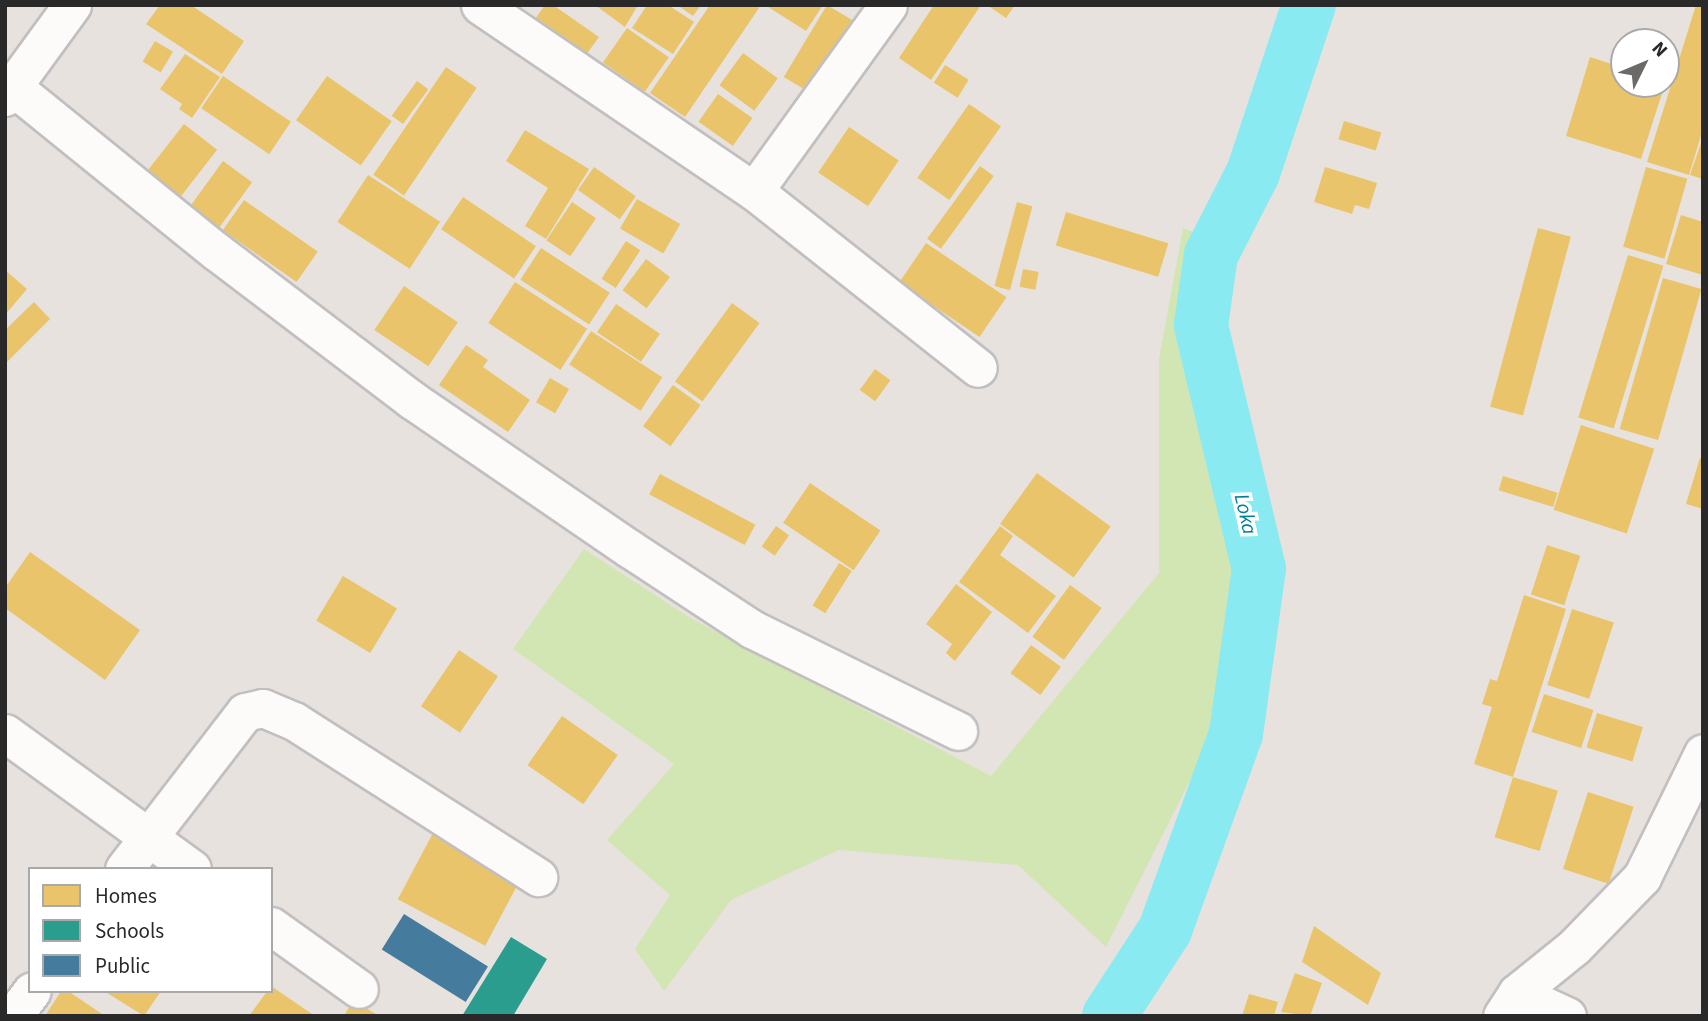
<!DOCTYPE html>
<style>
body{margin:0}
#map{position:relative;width:1708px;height:1021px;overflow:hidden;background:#e8e2de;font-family:"Source Sans 3",sans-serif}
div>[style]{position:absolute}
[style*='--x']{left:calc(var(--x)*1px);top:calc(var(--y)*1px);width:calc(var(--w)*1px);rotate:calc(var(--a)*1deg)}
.green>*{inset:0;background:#d1e6b3}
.homes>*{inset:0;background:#e9c46a;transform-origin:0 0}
.schools>*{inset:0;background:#2a9d8f}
.public>*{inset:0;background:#457b9d;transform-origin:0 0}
.river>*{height:54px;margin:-27px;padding:0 27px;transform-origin:27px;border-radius:27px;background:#8aeaf1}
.roads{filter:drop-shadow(2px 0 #c1bfc0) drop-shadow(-2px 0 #c1bfc0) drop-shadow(0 2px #c1bfc0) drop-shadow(0 -2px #c1bfc0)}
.street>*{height:37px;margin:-18.5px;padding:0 18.5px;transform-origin:18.5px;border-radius:18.5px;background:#fcfbfa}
span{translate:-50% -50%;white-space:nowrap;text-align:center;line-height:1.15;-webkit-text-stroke:7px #fff;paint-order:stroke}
.water-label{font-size:21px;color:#038096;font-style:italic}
.frame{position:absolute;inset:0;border:7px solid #292929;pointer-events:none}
.legend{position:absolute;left:28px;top:867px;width:245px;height:126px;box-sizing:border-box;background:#fff;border:2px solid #a9a9a9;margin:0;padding:9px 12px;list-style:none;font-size:21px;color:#292929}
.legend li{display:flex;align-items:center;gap:14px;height:35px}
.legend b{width:35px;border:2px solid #a9a9a9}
.north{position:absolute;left:1610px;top:28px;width:70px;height:70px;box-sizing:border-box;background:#fff;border:2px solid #a9a9a9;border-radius:50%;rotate:47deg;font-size:19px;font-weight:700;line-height:28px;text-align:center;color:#292929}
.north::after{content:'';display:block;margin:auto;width:24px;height:32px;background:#6c6a68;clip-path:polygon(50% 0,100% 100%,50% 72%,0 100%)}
</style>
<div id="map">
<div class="green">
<div style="clip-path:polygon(1183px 228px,1230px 247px,1219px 298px,1254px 525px,1210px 741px,1106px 947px,1018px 865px,839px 850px,731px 900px,664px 991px,635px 949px,670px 895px,607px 840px,674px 764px,513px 649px,584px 549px,692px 619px,991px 776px,1159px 573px,1159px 359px)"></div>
</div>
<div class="homes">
<div style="clip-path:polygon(160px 5px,191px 5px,244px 41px,222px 74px,146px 24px)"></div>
<div style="clip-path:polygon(545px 5px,553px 5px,599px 37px,586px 55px,535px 19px)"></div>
<div style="clip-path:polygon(595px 5px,638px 5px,625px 27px)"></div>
<div style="clip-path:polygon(647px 5px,668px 5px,694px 22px,673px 54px,632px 28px)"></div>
<div style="clip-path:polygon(677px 5px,701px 5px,693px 16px)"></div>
<div style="clip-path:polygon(710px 5px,761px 5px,685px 117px,650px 93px)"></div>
<div style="clip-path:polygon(765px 5px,823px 5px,806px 31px)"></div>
<div style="left:827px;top:5px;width:41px;height:84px;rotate:31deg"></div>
<div style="clip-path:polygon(934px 5px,981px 5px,931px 80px,899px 58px)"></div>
<div style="clip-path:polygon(987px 5px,1015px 5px,1006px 18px)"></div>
<div style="clip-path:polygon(1696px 5px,1703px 5px,1703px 129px,1689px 175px,1647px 162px)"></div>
<div style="left:627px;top:28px;width:51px;height:42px;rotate:35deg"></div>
<div style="left:155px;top:41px;width:21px;height:24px;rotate:31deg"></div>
<div style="left:743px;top:53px;width:43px;height:40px;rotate:36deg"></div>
<div style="clip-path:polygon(185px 54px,220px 77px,192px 118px,179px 109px,182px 104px,160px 89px)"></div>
<div style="clip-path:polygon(1590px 57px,1624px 68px,1624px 84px,1665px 84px,1641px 159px,1566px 136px)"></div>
<div style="left:945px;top:65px;width:28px;height:21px;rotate:32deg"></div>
<div style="left:446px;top:67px;width:37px;height:130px;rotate:34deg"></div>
<div style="left:223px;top:76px;width:82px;height:39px;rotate:34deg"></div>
<div style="left:327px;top:76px;width:79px;height:54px;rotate:35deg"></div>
<div style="left:417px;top:81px;width:14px;height:43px;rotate:36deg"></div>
<div style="left:718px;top:94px;width:42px;height:34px;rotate:35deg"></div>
<div style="left:969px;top:104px;width:39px;height:90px;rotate:35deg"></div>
<div style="left:1344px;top:121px;width:39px;height:19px;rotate:17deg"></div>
<div style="left:184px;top:124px;width:42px;height:60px;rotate:38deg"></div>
<div style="left:849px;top:127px;width:60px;height:55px;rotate:34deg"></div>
<div style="clip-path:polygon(525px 130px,589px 169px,546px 239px,525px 226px,548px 188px,506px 161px)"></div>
<div style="clip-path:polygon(1703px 137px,1703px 179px,1690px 175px)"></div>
<div style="left:223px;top:161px;width:36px;height:59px;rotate:36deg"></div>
<div style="left:980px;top:166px;width:17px;height:90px;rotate:36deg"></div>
<div style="left:594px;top:167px;width:51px;height:28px;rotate:35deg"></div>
<div style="clip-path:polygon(1325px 167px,1377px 183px,1369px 209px,1355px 205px,1352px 214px,1314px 202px)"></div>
<div style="left:1646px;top:167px;width:43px;height:83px;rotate:16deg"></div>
<div style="left:368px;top:175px;width:86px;height:56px;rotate:33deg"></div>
<div style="left:463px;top:197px;width:88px;height:39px;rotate:34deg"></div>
<div style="left:637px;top:199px;width:50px;height:34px;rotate:30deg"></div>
<div style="left:244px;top:200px;width:90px;height:37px;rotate:35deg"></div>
<div style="left:572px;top:202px;width:29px;height:46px;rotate:34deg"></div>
<div style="left:1017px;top:202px;width:16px;height:87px;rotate:15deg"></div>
<div style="left:1066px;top:212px;width:107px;height:35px;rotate:17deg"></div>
<div style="clip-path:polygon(1681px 215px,1703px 222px,1703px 275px,1666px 264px)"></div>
<div style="left:1538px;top:228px;width:34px;height:185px;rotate:15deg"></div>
<div style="left:626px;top:241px;width:17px;height:45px;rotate:33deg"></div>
<div style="left:926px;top:243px;width:97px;height:48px;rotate:34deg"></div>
<div style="left:541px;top:248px;width:82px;height:38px;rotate:33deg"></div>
<div style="left:1628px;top:255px;width:37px;height:170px;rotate:17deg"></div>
<div style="left:646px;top:259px;width:30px;height:39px;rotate:37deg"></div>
<div style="left:1023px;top:269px;width:16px;height:18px;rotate:11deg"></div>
<div style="clip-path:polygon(5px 270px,27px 289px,5px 315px)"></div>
<div style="left:1663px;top:278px;width:40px;height:157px;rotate:16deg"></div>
<div style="left:515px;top:282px;width:86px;height:49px;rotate:33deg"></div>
<div style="left:404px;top:286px;width:65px;height:53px;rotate:34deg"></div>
<div style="clip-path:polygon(34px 302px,50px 319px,5px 364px,5px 330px)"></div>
<div style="left:732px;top:303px;width:34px;height:97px;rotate:36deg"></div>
<div style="left:616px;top:304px;width:53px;height:34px;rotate:34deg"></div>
<div style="left:591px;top:331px;width:85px;height:40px;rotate:33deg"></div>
<div style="clip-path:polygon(466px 345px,488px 360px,483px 367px,530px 400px,508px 432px,439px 385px)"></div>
<div style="left:875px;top:369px;width:19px;height:26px;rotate:36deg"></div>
<div style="left:550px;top:378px;width:22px;height:28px;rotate:30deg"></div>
<div style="left:673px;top:385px;width:34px;height:51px;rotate:36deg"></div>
<div style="left:1581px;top:425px;width:77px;height:89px;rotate:18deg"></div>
<div style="clip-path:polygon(1700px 458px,1703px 459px,1703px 509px,1686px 504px)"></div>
<div style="left:1037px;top:473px;width:91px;height:63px;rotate:36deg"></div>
<div style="left:660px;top:474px;width:108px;height:23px;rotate:28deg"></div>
<div style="left:1503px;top:476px;width:57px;height:15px;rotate:17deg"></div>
<div style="left:810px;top:483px;width:85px;height:48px;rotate:34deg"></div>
<div style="left:776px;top:526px;width:16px;height:25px;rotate:35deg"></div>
<div style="clip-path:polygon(1000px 526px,1013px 536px,1000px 555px,1056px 596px,1028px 633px,959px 582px)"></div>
<div style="left:1547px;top:545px;width:35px;height:52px;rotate:18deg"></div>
<div style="clip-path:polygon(30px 552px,140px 630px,105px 680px,5px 608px,5px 588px)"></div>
<div style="left:839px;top:563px;width:15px;height:50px;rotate:32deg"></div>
<div style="left:343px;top:576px;width:63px;height:52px;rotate:31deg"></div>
<div style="clip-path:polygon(956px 584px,992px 612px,955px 661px,946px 653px,952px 644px,926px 624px)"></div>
<div style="left:1070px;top:585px;width:39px;height:64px;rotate:36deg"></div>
<div style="clip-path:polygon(1524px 595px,1566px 609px,1513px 777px,1474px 764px,1492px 707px,1482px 704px,1490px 679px,1497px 681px)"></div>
<div style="left:1572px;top:609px;width:44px;height:80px;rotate:18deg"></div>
<div style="left:1031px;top:645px;width:37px;height:35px;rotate:36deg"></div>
<div style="left:459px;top:650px;width:47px;height:68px;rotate:34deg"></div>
<div style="left:1544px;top:694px;width:52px;height:40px;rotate:18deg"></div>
<div style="left:1597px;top:713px;width:48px;height:36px;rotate:17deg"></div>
<div style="left:562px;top:716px;width:68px;height:60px;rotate:35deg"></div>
<div style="left:1513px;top:777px;width:47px;height:63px;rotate:17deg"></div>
<div style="left:1588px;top:792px;width:48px;height:81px;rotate:18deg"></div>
<div style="left:433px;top:833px;width:99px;height:75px;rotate:28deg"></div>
<div style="clip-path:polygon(1314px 926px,1381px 973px,1368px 1005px,1302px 962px)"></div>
<div style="clip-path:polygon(1295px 973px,1322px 983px,1310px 1016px,1281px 1012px)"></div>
<div style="clip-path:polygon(271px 986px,315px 1016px,249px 1016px)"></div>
<div style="clip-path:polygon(61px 991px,68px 991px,105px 1016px,45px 1016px)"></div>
<div style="clip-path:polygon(104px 991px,161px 991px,144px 1016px)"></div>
<div style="clip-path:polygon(1249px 994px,1278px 1002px,1274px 1016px,1242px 1016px)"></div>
<div style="clip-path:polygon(353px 1000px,379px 1016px,344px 1016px)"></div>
</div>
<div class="schools">
<div style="clip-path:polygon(511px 937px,547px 959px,513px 1016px,462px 1016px)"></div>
</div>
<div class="public">
<div style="left:404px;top:914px;width:99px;height:42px;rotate:32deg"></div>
</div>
<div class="river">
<div style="--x:1109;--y:1016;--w:103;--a:-56.9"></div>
<div style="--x:1165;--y:930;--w:208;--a:-70.1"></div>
<div style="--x:1236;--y:734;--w:167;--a:-82.1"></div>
<div style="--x:1259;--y:569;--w:251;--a:-103.4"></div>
<div style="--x:1201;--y:325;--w:71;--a:-81.9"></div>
<div style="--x:1211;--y:255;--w:92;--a:-62.9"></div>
<div style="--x:1253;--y:173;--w:177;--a:-71.6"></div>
</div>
<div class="roads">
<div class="street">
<div style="--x:480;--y:5;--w:331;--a:34.2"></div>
<div style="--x:754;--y:191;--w:285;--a:38.3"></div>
<div style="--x:13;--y:87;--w:262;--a:39"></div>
<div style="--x:217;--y:252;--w:245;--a:37.2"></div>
<div style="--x:412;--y:400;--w:264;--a:34.4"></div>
<div style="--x:630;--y:549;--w:146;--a:33.3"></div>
<div style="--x:752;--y:629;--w:230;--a:26.3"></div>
<div style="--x:5;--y:97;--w:114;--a:-53.9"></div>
<div style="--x:754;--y:191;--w:229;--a:-54.2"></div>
<div style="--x:5;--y:733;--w:231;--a:36"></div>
<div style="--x:124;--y:869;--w:198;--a:-52.4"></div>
<div style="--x:245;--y:712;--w:18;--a:-13"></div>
<div style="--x:263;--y:708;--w:34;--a:23"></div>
<div style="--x:294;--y:721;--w:290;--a:32.6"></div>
<div style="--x:271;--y:926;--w:108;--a:35.6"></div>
<div style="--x:1517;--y:993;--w:55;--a:24.7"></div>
<div style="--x:13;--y:1016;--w:31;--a:-53"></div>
<div style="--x:1502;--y:1016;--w:27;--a:-57"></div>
<div style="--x:1517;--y:993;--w:73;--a:-38.9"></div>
<div style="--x:1574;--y:947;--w:98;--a:-45.8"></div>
<div style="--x:1642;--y:877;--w:138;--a:-63.8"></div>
</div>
</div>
<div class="water-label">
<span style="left:1246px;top:514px;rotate:77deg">Loka</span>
</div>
<div class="frame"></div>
<ul class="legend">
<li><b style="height:19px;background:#e9c46a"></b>Homes</li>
<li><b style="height:19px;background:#2a9d8f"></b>Schools</li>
<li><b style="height:19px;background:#457b9d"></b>Public</li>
</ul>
<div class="north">N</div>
</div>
